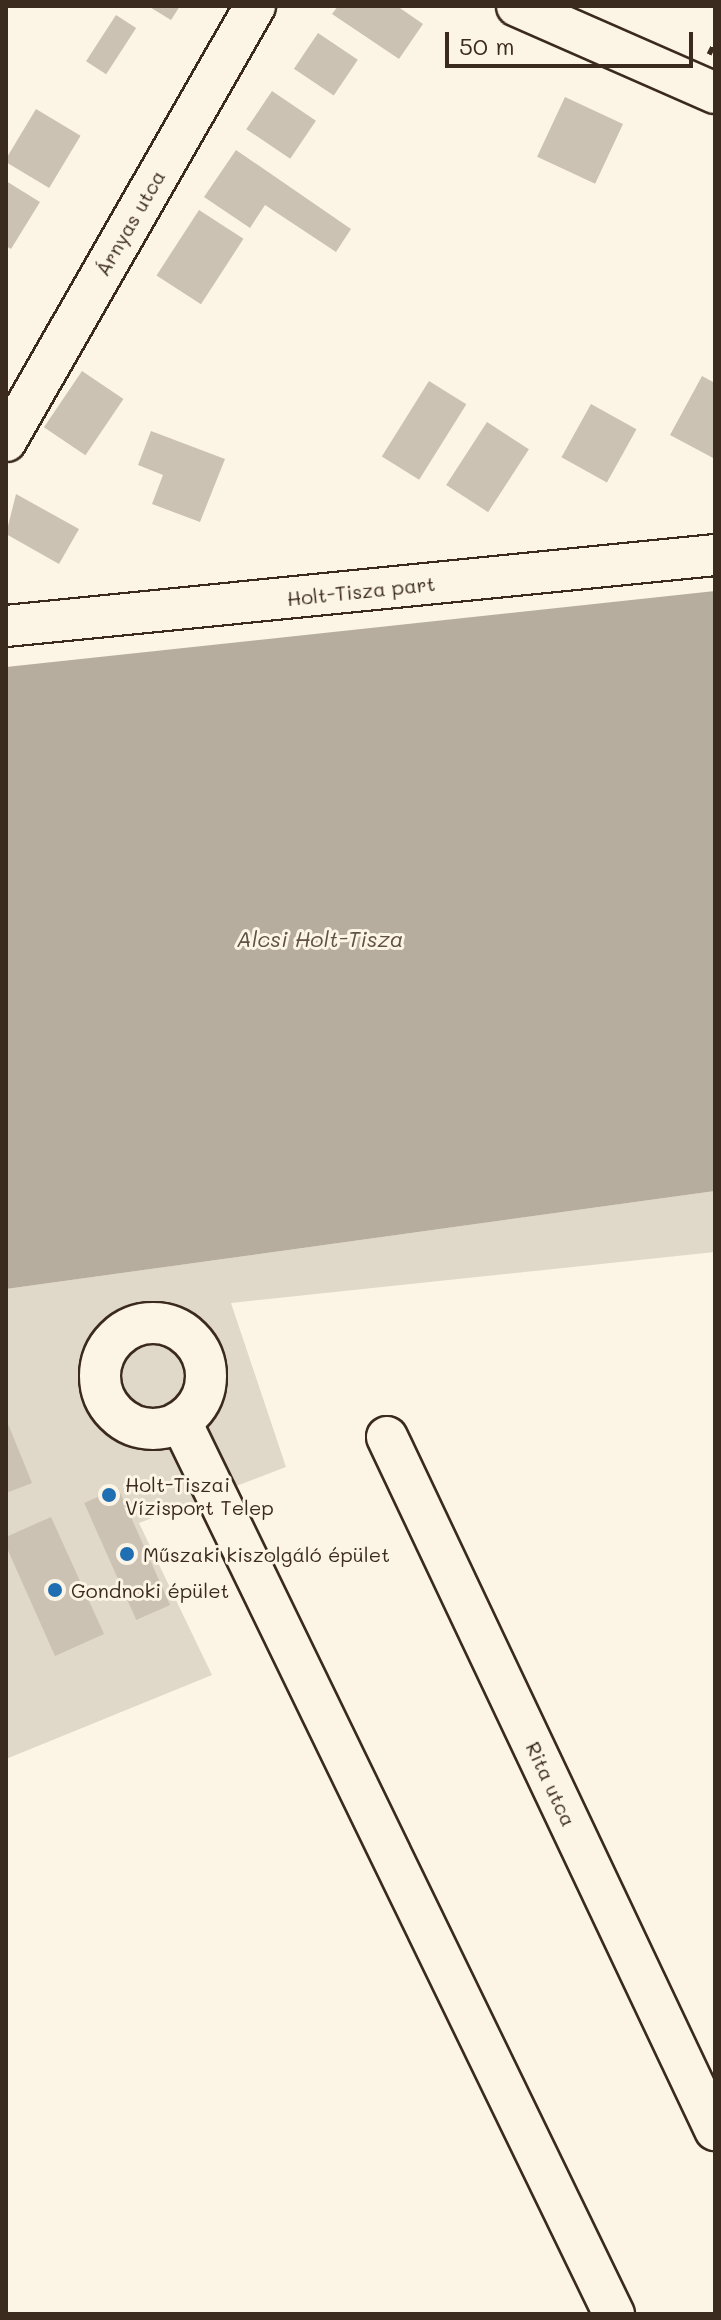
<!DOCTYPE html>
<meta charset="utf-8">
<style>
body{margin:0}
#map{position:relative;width:721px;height:2320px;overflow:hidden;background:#fcf5e5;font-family:Mali,sans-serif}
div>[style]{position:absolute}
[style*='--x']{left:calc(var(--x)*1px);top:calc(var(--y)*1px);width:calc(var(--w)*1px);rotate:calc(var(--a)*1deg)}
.green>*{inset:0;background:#e0d8c8}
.water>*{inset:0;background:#b7ad9e}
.building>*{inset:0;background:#ccc2b3;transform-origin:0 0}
.path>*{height:5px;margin-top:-2.5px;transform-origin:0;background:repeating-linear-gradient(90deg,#3b2a1e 0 8px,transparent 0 14px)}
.roads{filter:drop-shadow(2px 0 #3b2a1e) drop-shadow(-2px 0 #3b2a1e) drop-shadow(0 2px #3b2a1e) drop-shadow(0 -2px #3b2a1e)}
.street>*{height:40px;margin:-20px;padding:0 20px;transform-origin:20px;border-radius:20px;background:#fcf5e5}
.street>.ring{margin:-20px;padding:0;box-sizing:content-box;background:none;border:40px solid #fcf5e5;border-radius:50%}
.dots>*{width:22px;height:22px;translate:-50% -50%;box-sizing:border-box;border:4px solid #fcf5e5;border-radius:50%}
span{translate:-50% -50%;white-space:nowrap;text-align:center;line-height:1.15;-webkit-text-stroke:6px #fcf5e5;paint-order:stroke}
.street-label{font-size:20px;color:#3b2a1e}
.poi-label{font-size:20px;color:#3b2a1e}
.left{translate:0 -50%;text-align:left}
.water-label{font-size:22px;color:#605144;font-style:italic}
.frame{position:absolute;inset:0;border:8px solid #3b2a1e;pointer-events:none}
.scale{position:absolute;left:445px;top:32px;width:248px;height:36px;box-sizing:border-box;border:4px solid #3b2a1e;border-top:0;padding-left:10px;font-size:24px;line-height:28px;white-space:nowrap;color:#3b2a1e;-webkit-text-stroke:6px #fcf5e5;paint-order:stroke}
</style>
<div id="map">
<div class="green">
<div style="clip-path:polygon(715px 1191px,715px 1252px,231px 1303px,286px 1467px,139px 1523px,212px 1675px,6px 1759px,6px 1289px)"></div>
</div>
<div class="water">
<div style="clip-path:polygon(715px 591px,715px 1191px,6px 1289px,6px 667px)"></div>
</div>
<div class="building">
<div style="clip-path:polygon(148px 6px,180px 6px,171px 20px)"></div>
<div style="clip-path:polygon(338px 6px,397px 6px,423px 24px,399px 59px,332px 14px)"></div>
<div style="left:116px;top:15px;width:24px;height:55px;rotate:33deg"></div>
<div style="left:318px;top:33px;width:48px;height:43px;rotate:34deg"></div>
<div style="left:272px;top:91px;width:53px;height:46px;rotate:34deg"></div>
<div style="left:565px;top:97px;width:64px;height:66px;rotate:25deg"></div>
<div style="left:36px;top:109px;width:52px;height:61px;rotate:31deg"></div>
<div style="clip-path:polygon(236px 150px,351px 229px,336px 252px,265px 205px,250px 228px,204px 197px)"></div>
<div style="clip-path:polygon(6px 181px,40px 202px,11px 249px,6px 246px)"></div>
<div style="left:199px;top:210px;width:53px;height:78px;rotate:33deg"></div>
<div style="left:82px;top:371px;width:50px;height:68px;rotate:34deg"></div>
<div style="clip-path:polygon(702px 376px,715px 383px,715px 459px,670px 435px)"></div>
<div style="left:429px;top:381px;width:44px;height:89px;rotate:32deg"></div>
<div style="left:591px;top:404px;width:52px;height:61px;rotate:29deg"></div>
<div style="left:487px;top:422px;width:50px;height:75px;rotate:33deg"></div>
<div style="clip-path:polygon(151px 431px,225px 459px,200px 522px,152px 504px,163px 475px,138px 465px)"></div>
<div style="clip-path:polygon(16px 494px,79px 529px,59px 564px,6px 534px)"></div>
<div style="clip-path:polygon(6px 1419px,32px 1483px,6px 1493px)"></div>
<div style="left:118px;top:1488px;width:128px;height:37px;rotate:66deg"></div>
<div style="clip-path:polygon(51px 1517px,104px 1634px,55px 1656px,6px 1546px,6px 1537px)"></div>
</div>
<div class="path">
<div style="--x:709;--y:54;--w:13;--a:-63"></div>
</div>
<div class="roads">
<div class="street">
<div style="--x:517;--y:6;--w:216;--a:23.7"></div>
<div style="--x:6;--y:441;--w:501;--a:-60.21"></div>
<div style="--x:6;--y:626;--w:713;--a:-5.72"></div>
<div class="ring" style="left:100px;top:1323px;width:66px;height:66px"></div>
<div style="--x:181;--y:1422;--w:992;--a:64.11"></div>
<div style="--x:387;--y:1437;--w:767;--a:64.67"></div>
</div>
</div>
<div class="dots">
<div style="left:109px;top:1495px;background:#1f6fb2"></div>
<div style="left:127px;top:1554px;background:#1f6fb2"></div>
<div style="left:55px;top:1590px;background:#1f6fb2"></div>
</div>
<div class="street-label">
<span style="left:130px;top:223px;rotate:-60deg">Árnyas utca</span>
<span style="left:361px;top:591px;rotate:-6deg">Holt-Tisza part</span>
<span style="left:551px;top:1784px;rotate:65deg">Rita utca</span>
</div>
<div class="poi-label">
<span class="left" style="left:125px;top:1496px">Holt-Tiszai<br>Vízisport Telep</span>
<span class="left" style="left:143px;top:1554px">Műszaki kiszolgáló épület</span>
<span class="left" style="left:71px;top:1590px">Gondnoki épület</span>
</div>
<div class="water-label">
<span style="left:320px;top:939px">Alcsi Holt-Tisza</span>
</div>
<div class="frame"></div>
<div class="scale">50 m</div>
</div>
